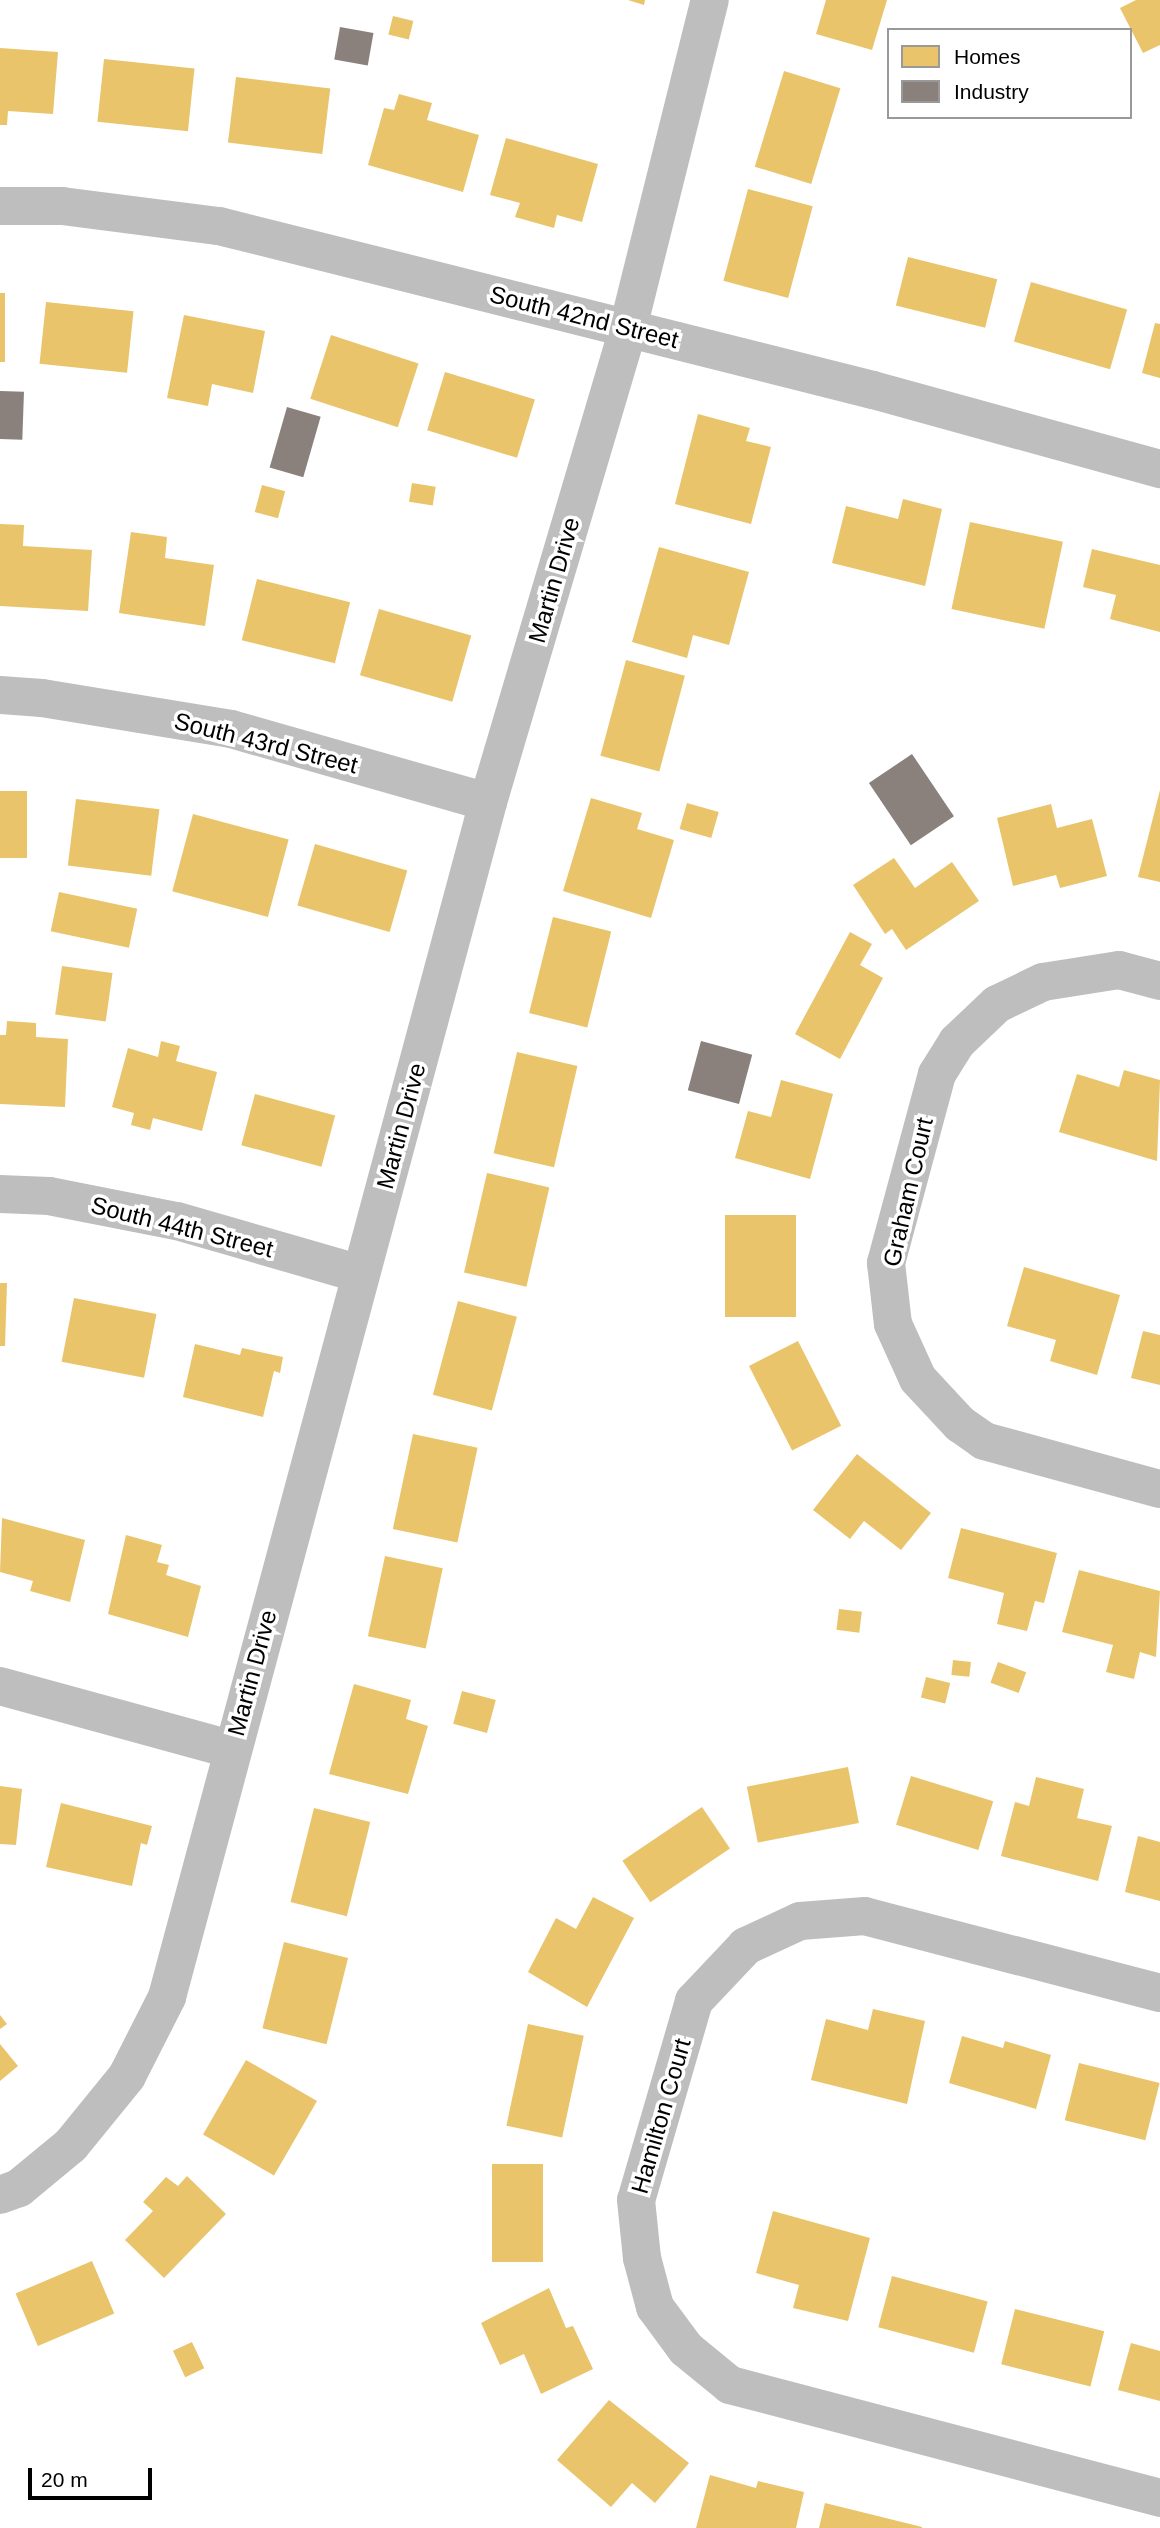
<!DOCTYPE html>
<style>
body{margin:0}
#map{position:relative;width:1160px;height:2528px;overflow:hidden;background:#fff;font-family:Arial,sans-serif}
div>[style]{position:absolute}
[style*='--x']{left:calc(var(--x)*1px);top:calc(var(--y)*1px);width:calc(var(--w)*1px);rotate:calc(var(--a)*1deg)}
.homes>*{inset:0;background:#e9c46a;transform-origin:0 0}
.industry>*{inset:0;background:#8a817c;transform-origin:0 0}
.street>*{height:38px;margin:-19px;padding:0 19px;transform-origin:19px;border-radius:19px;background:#bebebe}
span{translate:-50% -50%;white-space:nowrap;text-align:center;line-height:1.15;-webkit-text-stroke:7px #fff;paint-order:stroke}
.street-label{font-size:24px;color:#000}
.legend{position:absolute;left:887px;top:28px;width:245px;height:91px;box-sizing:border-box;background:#fff;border:2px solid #999;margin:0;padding:9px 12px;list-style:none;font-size:21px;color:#000}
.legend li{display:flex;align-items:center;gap:14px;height:35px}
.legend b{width:35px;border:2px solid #999}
.scale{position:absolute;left:28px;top:2468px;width:124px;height:32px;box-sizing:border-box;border:4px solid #000;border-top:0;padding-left:9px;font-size:21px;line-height:24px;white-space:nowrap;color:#000;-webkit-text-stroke:5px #fff;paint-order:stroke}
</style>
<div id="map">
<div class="homes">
<div style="clip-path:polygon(628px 0,645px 0,644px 5px)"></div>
<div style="clip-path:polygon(826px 0,887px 0,872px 50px,816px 34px)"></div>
<div style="clip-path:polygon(1136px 0,1160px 0,1160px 45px,1143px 53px,1120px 8px)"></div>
<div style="left:393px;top:16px;width:21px;height:19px;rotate:14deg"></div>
<div style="clip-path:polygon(0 48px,58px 52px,53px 114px,8px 111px,7px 125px,0 125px)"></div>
<div style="left:104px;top:59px;width:91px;height:63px;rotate:6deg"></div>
<div style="left:784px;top:71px;width:59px;height:100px;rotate:17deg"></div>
<div style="left:236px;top:77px;width:95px;height:66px;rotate:7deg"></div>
<div style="clip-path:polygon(399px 94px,432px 103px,427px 120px,479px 135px,463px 192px,368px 165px,384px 108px,394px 110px)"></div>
<div style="clip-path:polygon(506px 138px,598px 164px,582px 222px,557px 215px,554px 228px,515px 217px,520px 203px,490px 195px)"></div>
<div style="left:748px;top:189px;width:67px;height:95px;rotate:15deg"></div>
<div style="left:908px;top:257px;width:92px;height:50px;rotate:14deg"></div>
<div style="left:1031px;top:282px;width:100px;height:62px;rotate:16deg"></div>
<div style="left:0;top:293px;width:5px;height:69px"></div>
<div style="left:46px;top:302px;width:88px;height:62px;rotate:6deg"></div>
<div style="clip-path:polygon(184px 315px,265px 331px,253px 393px,212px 384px,208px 406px,167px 398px)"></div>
<div style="clip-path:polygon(1155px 323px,1160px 324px,1160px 378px,1142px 373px)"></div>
<div style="left:331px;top:335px;width:92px;height:67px;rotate:18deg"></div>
<div style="left:445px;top:372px;width:94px;height:61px;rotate:17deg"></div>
<div style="clip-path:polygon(698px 414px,750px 428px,746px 441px,771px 447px,751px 524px,675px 504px)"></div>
<div style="left:412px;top:483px;width:24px;height:19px;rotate:9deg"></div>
<div style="left:262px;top:485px;width:24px;height:28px;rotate:15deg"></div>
<div style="clip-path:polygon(903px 499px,942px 509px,925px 586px,832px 563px,846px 506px,898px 519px)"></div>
<div style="left:970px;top:522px;width:95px;height:89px;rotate:12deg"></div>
<div style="clip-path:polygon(0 524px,24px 525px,23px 546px,92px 550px,88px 611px,0 606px)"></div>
<div style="clip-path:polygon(131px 532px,167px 537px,165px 558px,214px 565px,205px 626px,119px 613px)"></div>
<div style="clip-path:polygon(659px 547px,749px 572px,729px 645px,693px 635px,687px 658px,632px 642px)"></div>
<div style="clip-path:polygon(1092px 549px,1160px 565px,1160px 632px,1110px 619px,1116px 595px,1083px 587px)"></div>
<div style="left:257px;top:579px;width:96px;height:63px;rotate:14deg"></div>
<div style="left:379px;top:609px;width:96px;height:69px;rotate:16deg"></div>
<div style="left:626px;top:660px;width:61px;height:99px;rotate:15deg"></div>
<div style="clip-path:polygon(1160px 790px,1160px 882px,1138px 877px)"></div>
<div style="left:0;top:791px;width:27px;height:67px"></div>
<div style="clip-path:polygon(591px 798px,642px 813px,637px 829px,674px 840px,651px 918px,563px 891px)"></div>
<div style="left:76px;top:799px;width:84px;height:67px;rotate:7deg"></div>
<div style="left:687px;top:803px;width:33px;height:27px;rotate:16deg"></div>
<div style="clip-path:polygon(1051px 804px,1057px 828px,1092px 819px,1107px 876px,1060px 888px,1056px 875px,1013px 886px,997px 818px)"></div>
<div style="left:193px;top:814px;width:99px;height:80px;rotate:15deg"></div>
<div style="left:315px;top:844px;width:96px;height:64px;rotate:16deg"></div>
<div style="clip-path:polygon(894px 858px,915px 888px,952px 862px,979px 901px,906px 950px,892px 929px,885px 934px,853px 885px)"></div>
<div style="left:59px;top:892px;width:80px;height:40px;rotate:12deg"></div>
<div style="left:553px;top:917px;width:60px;height:99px;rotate:14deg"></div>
<div style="clip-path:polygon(850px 932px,872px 944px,860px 965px,883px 978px,840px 1059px,795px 1034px)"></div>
<div style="left:62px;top:966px;width:51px;height:49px;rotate:8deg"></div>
<div style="clip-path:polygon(7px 1021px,36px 1023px,36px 1037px,68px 1039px,65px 1107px,0 1104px,0 1035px,6px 1035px)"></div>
<div style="clip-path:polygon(161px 1041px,180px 1046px,176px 1061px,217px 1072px,202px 1131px,153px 1118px,150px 1130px,131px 1125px,134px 1113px,112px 1107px,128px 1048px,158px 1057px)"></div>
<div style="left:517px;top:1052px;width:62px;height:104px;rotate:13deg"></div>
<div style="clip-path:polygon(1124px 1070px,1160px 1080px,1157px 1161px,1059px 1132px,1077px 1074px,1119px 1087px)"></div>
<div style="clip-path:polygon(781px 1080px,833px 1094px,810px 1179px,735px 1158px,748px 1111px,771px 1117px)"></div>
<div style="left:255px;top:1094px;width:83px;height:53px;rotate:15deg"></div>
<div style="left:487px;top:1173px;width:64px;height:102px;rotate:13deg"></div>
<div style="left:725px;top:1215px;width:71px;height:102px"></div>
<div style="clip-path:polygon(1024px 1267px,1120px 1295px,1097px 1375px,1050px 1361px,1056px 1340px,1007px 1326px)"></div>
<div style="clip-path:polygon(0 1283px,7px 1283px,5px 1346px,0 1346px)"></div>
<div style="left:74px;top:1298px;width:84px;height:65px;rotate:11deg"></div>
<div style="left:458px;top:1301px;width:61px;height:97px;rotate:15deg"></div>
<div style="clip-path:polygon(1143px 1331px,1160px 1335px,1160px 1385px,1131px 1378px)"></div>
<div style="left:798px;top:1341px;width:95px;height:55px;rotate:63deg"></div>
<div style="clip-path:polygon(195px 1344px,240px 1355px,242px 1348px,283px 1357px,280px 1373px,274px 1371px,263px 1417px,183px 1397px)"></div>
<div style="left:413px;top:1434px;width:66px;height:97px;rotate:12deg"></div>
<div style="clip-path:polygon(857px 1454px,931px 1513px,901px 1550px,864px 1521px,850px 1539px,813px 1510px)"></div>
<div style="clip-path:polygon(2px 1518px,85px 1540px,70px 1602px,30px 1591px,33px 1581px,0 1572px)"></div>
<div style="clip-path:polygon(961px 1528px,1057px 1553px,1044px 1603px,1035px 1601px,1027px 1631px,997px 1624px,1004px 1593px,948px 1578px)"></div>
<div style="clip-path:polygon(126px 1535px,162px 1545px,157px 1562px,169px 1565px,166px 1575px,201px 1586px,188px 1637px,108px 1614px)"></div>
<div style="left:385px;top:1556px;width:59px;height:82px;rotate:12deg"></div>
<div style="clip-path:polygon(1079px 1570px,1160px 1591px,1156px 1657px,1140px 1652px,1134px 1679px,1106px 1672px,1113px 1645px,1062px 1632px)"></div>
<div style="left:839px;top:1609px;width:23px;height:21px;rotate:7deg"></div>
<div style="left:953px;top:1660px;width:18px;height:15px;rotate:6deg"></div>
<div style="left:998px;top:1662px;width:30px;height:22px;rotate:20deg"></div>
<div style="left:926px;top:1677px;width:25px;height:21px;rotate:14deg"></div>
<div style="clip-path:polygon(354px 1684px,411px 1700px,406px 1719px,428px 1726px,408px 1794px,329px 1774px)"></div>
<div style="left:462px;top:1691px;width:35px;height:34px;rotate:15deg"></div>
<div style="left:848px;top:1767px;width:57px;height:103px;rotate:79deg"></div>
<div style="left:911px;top:1776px;width:86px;height:51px;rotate:17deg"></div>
<div style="clip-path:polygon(1036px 1777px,1084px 1789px,1077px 1818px,1112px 1826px,1098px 1881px,1001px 1856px,1015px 1802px,1029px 1806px)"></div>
<div style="clip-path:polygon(0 1786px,22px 1789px,16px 1845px,0 1844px)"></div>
<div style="clip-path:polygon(61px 1803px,152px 1826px,147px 1845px,141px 1843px,132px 1886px,46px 1867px)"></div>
<div style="left:702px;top:1807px;width:50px;height:96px;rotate:56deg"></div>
<div style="left:314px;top:1808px;width:58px;height:97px;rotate:14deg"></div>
<div style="clip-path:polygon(1138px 1836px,1160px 1842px,1160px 1901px,1125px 1892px)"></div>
<div style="clip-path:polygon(593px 1897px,634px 1918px,587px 2007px,528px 1972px,556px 1918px,576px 1929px)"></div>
<div style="left:284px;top:1942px;width:66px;height:89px;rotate:14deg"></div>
<div style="clip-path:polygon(873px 2009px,925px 2021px,907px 2104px,811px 2080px,826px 2019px,868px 2030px)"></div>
<div style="clip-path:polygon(0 2015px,7px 2024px,0 2029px)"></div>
<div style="left:528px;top:2024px;width:57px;height:104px;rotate:12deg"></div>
<div style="clip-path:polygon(962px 2036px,1003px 2048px,1005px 2041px,1051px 2055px,1036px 2109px,949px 2083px)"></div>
<div style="clip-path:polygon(0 2044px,18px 2066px,0 2081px)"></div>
<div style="left:246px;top:2060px;width:82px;height:86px;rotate:30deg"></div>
<div style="left:1079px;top:2063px;width:83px;height:59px;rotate:14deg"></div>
<div style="left:492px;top:2164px;width:51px;height:98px"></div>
<div style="clip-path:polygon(187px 2176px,226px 2214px,164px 2278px,125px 2240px,153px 2211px,143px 2202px,166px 2177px,178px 2186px)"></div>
<div style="clip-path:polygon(773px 2211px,870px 2238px,848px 2321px,793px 2308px,799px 2285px,756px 2273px)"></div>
<div style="left:92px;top:2261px;width:57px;height:83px;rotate:67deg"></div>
<div style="left:892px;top:2276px;width:99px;height:53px;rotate:15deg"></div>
<div style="clip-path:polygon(549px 2288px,566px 2328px,573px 2326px,593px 2369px,541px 2394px,524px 2354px,500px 2365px,481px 2323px)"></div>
<div style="left:1015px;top:2309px;width:92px;height:57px;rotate:14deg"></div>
<div style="left:192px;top:2342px;width:29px;height:21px;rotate:65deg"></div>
<div style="clip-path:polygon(1131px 2343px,1160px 2351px,1160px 2401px,1118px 2390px)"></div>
<div style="clip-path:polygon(609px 2400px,689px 2463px,655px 2503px,632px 2483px,611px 2507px,557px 2460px)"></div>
<div style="clip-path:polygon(710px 2475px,756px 2488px,758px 2481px,804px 2492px,796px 2528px,696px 2528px)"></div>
<div style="clip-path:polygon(825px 2503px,922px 2527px,922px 2528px,819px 2528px)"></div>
</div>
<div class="industry">
<div style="left:340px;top:27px;width:34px;height:33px;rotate:10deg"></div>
<div style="left:0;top:391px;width:24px;height:48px;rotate:2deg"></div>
<div style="left:287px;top:407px;width:35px;height:63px;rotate:16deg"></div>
<div style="left:912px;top:754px;width:75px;height:52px;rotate:56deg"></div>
<div style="left:701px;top:1041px;width:53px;height:51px;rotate:15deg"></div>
</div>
<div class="street">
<div style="--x:0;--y:206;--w:62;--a:0"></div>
<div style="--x:62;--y:206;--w:158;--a:7.3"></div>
<div style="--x:219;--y:226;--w:674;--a:14.08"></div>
<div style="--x:873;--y:390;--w:298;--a:15.4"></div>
<div style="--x:0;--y:695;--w:42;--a:4.1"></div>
<div style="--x:42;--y:698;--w:192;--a:9.3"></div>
<div style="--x:231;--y:729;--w:267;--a:15.9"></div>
<div style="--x:1160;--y:981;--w:42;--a:-165"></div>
<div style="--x:1119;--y:970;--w:77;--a:171"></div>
<div style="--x:1043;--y:982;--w:51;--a:154.4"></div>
<div style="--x:997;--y:1004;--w:55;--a:136.5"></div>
<div style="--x:957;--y:1042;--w:38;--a:122"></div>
<div style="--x:937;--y:1074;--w:196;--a:105.1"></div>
<div style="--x:886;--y:1263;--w:61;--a:83.5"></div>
<div style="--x:893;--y:1324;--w:60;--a:65.6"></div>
<div style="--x:918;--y:1379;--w:62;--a:47"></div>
<div style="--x:960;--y:1424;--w:29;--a:35"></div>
<div style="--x:984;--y:1441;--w:182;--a:15.3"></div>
<div style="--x:0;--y:1194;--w:49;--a:2.3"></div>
<div style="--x:49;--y:1196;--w:130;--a:11.1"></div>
<div style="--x:177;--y:1221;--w:191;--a:16.1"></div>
<div style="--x:0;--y:1686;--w:239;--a:15.3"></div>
<div style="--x:1160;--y:1993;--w:305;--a:-165.4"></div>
<div style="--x:865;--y:1916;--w:65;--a:175.6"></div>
<div style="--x:800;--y:1921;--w:60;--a:155.2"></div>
<div style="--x:746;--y:1946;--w:76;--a:133.4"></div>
<div style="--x:694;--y:2001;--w:207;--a:106.2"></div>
<div style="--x:636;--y:2200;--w:58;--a:84.1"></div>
<div style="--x:642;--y:2258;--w:51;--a:75.1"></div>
<div style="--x:655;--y:2307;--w:52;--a:53.6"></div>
<div style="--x:686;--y:2349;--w:57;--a:39.3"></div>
<div style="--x:730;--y:2385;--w:445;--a:14.7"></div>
<div style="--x:0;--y:2195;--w:20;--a:-20"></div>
<div style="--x:19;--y:2188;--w:67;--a:-39.6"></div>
<div style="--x:71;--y:2145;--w:89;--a:-50.9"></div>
<div style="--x:127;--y:2076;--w:89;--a:-63.1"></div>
<div style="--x:167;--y:1997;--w:1237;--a:-74.96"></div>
<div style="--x:488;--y:802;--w:494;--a:-73.5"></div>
<div style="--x:628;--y:328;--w:338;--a:-76"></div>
</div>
<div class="street-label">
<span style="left:584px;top:317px;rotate:14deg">South 42nd Street</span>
<span style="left:554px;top:580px;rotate:-74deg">Martin Drive</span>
<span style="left:266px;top:743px;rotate:14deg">South 43rd Street</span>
<span style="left:401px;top:1126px;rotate:-75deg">Martin Drive</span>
<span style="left:908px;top:1192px;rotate:-77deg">Graham Court</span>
<span style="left:182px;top:1227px;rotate:14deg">South 44th Street</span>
<span style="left:252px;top:1673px;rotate:-75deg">Martin Drive</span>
<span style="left:661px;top:2116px;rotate:-74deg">Hamilton Court</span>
</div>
<ul class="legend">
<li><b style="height:19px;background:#e9c46a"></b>Homes</li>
<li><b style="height:19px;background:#8a817c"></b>Industry</li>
</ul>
<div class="scale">20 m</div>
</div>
